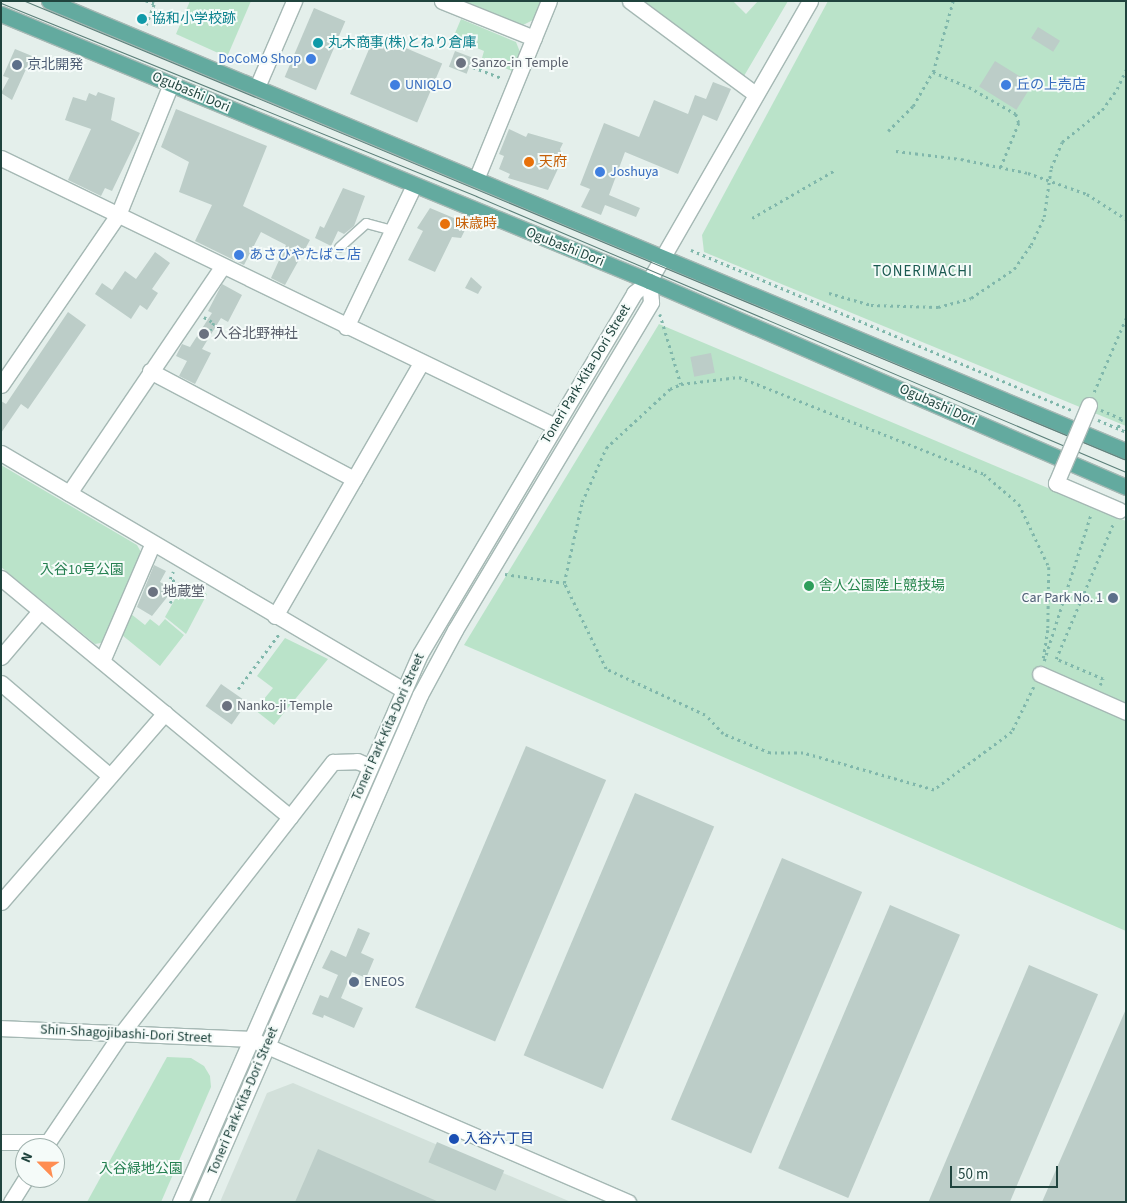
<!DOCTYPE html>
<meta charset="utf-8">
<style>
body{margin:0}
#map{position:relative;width:1127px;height:1203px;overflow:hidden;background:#e4efeb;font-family:"Source Sans 3","Noto Sans JP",sans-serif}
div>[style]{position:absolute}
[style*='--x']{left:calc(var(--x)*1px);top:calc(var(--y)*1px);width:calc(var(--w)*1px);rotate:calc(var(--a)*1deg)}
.built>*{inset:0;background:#d2e0da}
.green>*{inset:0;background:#bae3c9}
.building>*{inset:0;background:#bccdc8;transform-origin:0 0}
.path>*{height:2.5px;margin-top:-1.25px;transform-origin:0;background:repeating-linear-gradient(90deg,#80b7ab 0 2.5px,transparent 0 6.5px)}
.roads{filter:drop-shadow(1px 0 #a5b8b4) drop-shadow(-1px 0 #a5b8b4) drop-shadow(0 1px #a5b8b4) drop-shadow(0 -1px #a5b8b4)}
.lane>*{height:9px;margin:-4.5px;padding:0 4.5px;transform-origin:4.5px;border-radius:4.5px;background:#fff}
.street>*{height:15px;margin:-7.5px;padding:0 7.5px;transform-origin:7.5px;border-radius:7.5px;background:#fff}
.secondary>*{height:15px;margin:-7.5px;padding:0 7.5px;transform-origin:7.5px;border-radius:7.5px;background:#fff}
.primary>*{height:15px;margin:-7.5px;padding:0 7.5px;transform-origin:7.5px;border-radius:7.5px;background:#63aa9f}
.tram>*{height:1px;margin:-0.5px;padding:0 0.5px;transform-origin:0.5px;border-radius:0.5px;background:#5b7f79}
.bridges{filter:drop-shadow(1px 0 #a5b8b4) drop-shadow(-1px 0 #a5b8b4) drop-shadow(0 1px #a5b8b4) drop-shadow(0 -1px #a5b8b4)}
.street-bridge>*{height:15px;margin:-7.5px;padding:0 7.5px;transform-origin:7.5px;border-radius:7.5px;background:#fff}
.dots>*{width:14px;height:14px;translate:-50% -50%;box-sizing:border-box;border:2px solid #f5fbf9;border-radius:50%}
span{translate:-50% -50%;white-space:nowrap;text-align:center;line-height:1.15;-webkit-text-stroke:4px #f5fbf9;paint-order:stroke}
.culture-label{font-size:14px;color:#0d838f}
.left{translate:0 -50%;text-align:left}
.shop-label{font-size:14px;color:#366cbe}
.right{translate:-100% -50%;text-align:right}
.worship-label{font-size:14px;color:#5b616d}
.service-label{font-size:14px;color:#4e5e75}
.street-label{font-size:14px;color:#20443e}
.food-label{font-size:14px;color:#c56008}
.park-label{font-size:14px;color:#258051}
.leisure-label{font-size:14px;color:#27864d}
.transit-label{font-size:14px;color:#164399}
.neighbourhood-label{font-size:15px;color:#195950;letter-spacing:1px}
.frame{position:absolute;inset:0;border:2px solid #20443e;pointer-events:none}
.north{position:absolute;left:15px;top:1138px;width:50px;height:50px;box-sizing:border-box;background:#f5fbf9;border:1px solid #a0b2ae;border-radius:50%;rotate:293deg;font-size:14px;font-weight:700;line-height:20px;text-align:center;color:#20443e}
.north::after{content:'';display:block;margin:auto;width:18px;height:22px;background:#ff8d52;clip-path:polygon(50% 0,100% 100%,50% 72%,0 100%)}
.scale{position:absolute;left:950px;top:1166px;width:108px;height:22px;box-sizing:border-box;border:2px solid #20443e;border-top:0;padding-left:6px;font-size:15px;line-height:18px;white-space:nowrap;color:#20443e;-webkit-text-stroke:4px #f5fbf9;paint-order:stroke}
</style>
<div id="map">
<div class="built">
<div style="clip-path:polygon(293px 1083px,571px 1202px,220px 1202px,267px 1093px)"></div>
</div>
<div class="green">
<div style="clip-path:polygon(190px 1px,251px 1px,227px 57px,176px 34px)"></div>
<div style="clip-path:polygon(464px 1px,541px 1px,533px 20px,523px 25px)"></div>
<div style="clip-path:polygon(644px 1px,733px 1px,746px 14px,758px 1px,788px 1px,744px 76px)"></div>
<div style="clip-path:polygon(828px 1px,1126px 1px,1126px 426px,704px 252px,702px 235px)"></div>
<div style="clip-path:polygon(461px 19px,516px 42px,520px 52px,512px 71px,482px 58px,484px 51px,453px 38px)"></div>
<div style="clip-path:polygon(659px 324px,1126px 521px,1126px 931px,464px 645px)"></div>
<div style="clip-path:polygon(1px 465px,137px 545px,142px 554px,106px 642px,95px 644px,1px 567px)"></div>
<div style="clip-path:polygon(184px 583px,207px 594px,186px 634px,165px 617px)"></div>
<div style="clip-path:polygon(131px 614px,145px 625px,150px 619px,159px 626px,165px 619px,184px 635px,160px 666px,122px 635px)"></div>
<div style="clip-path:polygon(285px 638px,328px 659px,274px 725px,255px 710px,273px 688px,257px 676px)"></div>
<div style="clip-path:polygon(167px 1057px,191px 1058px,204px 1066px,210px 1076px,211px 1087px,161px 1202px,87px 1202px)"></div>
</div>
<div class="building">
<div style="left:314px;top:8px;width:34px;height:75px;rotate:23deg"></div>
<div style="left:1038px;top:27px;width:26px;height:13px;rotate:32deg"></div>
<div style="left:375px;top:35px;width:73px;height:64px;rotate:23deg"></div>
<div style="clip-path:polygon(15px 49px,32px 56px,12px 100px,1px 93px,9px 78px,3px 76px)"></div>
<div style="left:455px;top:51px;width:19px;height:17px;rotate:21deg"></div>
<div style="left:995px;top:61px;width:44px;height:30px;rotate:32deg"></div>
<div style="clip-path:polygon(713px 82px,731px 89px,717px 121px,703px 115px,678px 174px,625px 152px,609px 195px,640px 208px,636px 217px,605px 205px,601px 215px,581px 207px,590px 189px,580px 185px,604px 123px,639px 137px,654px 100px,688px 114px,695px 95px,706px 99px)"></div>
<div style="clip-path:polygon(98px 92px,115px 98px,111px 120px,140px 133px,112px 191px,105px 188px,101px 196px,68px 180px,91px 129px,65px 120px,73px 97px,86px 101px,89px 93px,96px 96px)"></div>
<div style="clip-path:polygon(176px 109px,267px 146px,243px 206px,310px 240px,285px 285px,271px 278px,286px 245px,261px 232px,244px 265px,195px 241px,212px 205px,179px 192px,189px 162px,161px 147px)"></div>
<div style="clip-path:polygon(509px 129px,526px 137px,528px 133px,563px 143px,560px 149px,563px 158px,548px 190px,508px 178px,510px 174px,499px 169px,504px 156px,499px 154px)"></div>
<div style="clip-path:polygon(343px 188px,365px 196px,354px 226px,344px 234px,338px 231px,331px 246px,315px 238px,320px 226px,324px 228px)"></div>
<div style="clip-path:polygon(430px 208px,468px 224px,461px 238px,452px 237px,435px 272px,408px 260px,423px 231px,417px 228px)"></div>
<div style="clip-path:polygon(155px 252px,170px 263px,152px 289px,158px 293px,147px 310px,140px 305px,131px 319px,95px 294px,102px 283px,112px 290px,125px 271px,136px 279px)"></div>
<div style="clip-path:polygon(471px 277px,482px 287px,478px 294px,465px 288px)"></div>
<div style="clip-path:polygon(222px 284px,242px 295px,228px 322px,221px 318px,202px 349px,211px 353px,195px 384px,179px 376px,187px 361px,176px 356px,182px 344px,190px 347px,212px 313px,208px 311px)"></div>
<div style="clip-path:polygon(68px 312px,86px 325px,28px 409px,21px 404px,1px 433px,1px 401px,6px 404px)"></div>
<div style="left:711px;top:353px;width:20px;height:21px;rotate:79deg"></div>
<div style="clip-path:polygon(154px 565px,166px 571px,160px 582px,169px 587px,164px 594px,168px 596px,152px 616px,137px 607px)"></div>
<div style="left:221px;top:684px;width:32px;height:27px;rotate:35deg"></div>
<div style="left:526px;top:746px;width:87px;height:284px;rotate:23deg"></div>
<div style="left:635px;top:793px;width:86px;height:285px;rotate:23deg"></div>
<div style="left:782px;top:858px;width:87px;height:284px;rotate:23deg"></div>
<div style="left:890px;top:905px;width:76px;height:286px;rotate:23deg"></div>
<div style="clip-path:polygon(358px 928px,370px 933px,361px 953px,374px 959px,366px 978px,352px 972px,341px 998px,363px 1008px,354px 1028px,324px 1015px,323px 1018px,312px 1014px,320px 995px,328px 998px,338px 975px,322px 968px,331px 950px,346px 957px)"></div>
<div style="left:1029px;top:965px;width:75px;height:258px;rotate:23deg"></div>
<div style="clip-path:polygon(1126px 1009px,1126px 1202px,1042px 1202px)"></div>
<div style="left:437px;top:1142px;width:73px;height:22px;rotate:23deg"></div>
<div style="clip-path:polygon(318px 1149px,439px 1202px,295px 1202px)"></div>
</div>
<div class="path">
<div style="--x:146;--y:25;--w:22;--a:-69"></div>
<div style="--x:154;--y:4;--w:9;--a:-159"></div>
<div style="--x:473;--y:67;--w:31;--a:21"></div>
<div style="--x:933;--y:72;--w:39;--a:23"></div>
<div style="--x:969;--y:87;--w:54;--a:29.9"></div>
<div style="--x:1016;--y:114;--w:9;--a:72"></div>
<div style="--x:1019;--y:123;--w:48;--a:112.2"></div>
<div style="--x:888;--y:131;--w:35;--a:-45"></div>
<div style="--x:913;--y:106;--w:39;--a:-60"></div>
<div style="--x:933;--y:72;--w:74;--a:-74.3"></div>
<div style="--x:896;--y:151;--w:65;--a:7"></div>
<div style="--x:961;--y:159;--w:68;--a:11.8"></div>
<div style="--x:1028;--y:173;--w:63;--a:19.6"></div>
<div style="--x:1087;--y:194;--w:46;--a:32.7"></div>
<div style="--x:752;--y:218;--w:96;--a:-30"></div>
<div style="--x:691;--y:250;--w:413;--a:22.8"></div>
<div style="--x:829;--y:293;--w:44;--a:15.9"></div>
<div style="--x:871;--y:305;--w:67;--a:1.7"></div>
<div style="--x:938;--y:307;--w:34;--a:-15"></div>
<div style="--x:971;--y:298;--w:52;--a:-34"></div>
<div style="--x:1014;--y:269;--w:29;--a:-55"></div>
<div style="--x:1031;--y:245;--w:31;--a:-65"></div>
<div style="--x:1044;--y:217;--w:49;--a:-81.9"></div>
<div style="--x:1051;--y:168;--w:28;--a:-67"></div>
<div style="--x:1062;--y:142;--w:51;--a:-38.7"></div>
<div style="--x:1102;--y:110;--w:26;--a:-54"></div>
<div style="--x:1117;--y:89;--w:21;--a:-65"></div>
<div style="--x:660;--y:314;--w:73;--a:73.3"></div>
<div style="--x:204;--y:317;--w:12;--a:31"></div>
<div style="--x:214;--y:323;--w:8;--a:113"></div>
<div style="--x:1094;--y:392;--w:81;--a:-66.6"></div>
<div style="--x:1101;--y:410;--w:23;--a:23"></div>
<div style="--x:1122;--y:419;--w:11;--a:112"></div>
<div style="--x:1098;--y:420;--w:30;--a:23"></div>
<div style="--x:505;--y:574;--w:60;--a:8.7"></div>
<div style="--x:170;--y:603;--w:21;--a:-61"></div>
<div style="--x:180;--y:585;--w:12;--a:-149"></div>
<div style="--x:170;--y:579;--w:8;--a:-67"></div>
<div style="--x:1044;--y:661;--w:154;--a:-72.3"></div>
<div style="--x:1100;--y:685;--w:7;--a:-63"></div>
<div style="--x:1103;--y:679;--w:51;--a:-156.9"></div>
<div style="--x:1056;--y:659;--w:149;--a:-67.1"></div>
<div style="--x:1034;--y:687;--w:50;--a:116.1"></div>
<div style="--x:1012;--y:732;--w:97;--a:143.4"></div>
<div style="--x:934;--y:790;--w:136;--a:-164.2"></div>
<div style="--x:803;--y:753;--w:33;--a:180"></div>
<div style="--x:770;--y:753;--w:51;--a:-158"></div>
<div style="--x:723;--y:734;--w:26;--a:-133"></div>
<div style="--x:705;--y:715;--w:109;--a:-155.1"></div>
<div style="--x:606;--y:669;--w:96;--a:-116"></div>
<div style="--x:564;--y:583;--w:83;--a:-77.5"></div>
<div style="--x:582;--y:502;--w:59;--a:-66"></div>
<div style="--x:606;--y:448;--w:87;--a:-42.7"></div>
<div style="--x:670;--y:389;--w:12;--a:-24"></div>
<div style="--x:681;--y:384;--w:58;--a:-6.9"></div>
<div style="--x:739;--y:377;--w:264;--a:21.6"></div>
<div style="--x:984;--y:474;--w:46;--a:40.6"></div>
<div style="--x:1019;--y:504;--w:70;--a:64.5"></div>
<div style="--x:1049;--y:567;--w:63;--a:90.9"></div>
<div style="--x:1048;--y:630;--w:32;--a:99"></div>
<div style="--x:238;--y:689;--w:69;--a:-53.3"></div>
</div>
<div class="roads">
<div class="lane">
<div style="--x:339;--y:247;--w:36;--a:-42"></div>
<div style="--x:366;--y:223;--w:27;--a:15"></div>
</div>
<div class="street">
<div style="--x:442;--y:1;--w:99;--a:21.9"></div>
<div style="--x:630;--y:1;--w:156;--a:36.6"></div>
<div style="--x:257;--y:87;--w:94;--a:-66.7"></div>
<div style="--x:1;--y:158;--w:615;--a:25.82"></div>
<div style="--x:477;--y:177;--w:190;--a:-67.8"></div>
<div style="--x:346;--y:327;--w:157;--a:-64.4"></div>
<div style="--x:150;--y:371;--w:231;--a:27.9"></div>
<div style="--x:1;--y:385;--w:206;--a:-55.5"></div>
<div style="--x:118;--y:215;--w:141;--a:-68"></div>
<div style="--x:1;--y:453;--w:467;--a:30.5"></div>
<div style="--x:69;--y:493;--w:273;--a:-55.9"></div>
<div style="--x:1;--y:578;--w:375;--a:39.6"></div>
<div style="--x:275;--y:616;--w:292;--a:-60"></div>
<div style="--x:1;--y:657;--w:60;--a:-49.7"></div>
<div style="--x:102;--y:661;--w:126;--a:-66.7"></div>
<div style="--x:1040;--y:674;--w:94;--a:23.8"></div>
<div style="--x:1;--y:683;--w:143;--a:40.5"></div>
<div style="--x:1;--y:902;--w:250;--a:-49.1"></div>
<div style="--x:1;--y:1142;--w:46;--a:0"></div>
<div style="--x:44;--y:1148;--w:138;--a:-56"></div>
<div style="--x:121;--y:1034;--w:345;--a:-52.1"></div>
<div style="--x:333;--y:762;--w:24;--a:-2"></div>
<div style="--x:357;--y:761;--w:13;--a:23"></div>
<div style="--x:11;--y:1202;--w:28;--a:-58"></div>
</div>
<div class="secondary">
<div style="--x:1;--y:1028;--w:250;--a:2.5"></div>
<div style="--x:251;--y:1039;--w:411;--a:23.4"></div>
<div style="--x:180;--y:1202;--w:598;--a:-66.35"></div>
<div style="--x:420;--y:654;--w:420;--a:-59.3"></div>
<div style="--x:634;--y:293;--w:19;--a:-39"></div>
<div style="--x:649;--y:281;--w:323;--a:-60.1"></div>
<div style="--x:199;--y:1202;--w:553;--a:-66.45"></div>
<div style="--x:420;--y:695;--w:74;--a:-61.7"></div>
<div style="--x:455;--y:630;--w:382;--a:-59.1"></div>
<div style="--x:651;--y:302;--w:21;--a:-95"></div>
</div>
<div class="primary">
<div style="--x:49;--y:1;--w:1167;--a:22.68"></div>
<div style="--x:1;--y:14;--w:701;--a:22.39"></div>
<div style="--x:649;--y:281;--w:520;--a:23.36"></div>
</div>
</div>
<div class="tram">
<div style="--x:25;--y:1;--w:1193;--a:22.63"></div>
<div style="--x:1;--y:3;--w:513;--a:22.11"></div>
<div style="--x:476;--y:196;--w:706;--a:23.01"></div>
</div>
<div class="bridges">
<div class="street-bridge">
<div style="--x:1089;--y:405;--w:85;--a:112.9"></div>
<div style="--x:1056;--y:483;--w:69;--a:23.2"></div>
</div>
</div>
<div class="dots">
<div style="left:142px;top:19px;background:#0f9aa8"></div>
<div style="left:318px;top:43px;background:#0f9aa8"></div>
<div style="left:311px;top:59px;background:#3f7fe0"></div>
<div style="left:461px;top:63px;background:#6b7280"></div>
<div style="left:17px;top:65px;background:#5c6f8a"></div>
<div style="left:395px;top:85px;background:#3f7fe0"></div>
<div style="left:1006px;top:85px;background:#3f7fe0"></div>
<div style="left:529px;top:162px;background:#e8710a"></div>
<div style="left:600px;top:172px;background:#3f7fe0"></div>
<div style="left:445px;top:224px;background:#e8710a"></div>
<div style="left:239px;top:255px;background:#3f7fe0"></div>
<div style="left:204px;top:334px;background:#6b7280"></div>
<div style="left:809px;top:586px;background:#2e9e5b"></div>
<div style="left:153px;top:592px;background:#6b7280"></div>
<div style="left:1113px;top:598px;background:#5c6f8a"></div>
<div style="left:227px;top:706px;background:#6b7280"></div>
<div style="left:354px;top:982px;background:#5c6f8a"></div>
<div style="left:454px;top:1139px;background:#1a4fb4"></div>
</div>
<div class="culture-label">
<span class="left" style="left:152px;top:19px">協和小学校跡</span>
<span class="left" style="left:328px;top:43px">丸木商事(株)とねり倉庫</span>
</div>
<div class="shop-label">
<span class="right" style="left:301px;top:59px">DoCoMo Shop</span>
<span class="left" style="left:405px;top:85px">UNIQLO</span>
<span class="left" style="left:1016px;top:85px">丘の上売店</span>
<span class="left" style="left:610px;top:172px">Joshuya</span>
<span class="left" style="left:249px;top:255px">あさひやたばこ店</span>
</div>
<div class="worship-label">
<span class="left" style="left:471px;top:63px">Sanzo-in Temple</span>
<span class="left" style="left:214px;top:334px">入谷北野神社</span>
<span class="left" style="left:163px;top:592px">地蔵堂</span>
<span class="left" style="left:237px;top:706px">Nanko-ji Temple</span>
</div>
<div class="service-label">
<span class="left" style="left:27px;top:65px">京北開発</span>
<span class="right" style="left:1103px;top:598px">Car Park No. 1</span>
<span class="left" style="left:364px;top:982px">ENEOS</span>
</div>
<div class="street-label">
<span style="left:191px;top:92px;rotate:23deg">Ogubashi Dori</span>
<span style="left:565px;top:247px;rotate:22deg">Ogubashi Dori</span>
<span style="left:586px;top:374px;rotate:-59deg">Toneri Park-Kita-Dori Street</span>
<span style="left:938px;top:405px;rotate:24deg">Ogubashi Dori</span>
<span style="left:388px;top:727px;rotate:-66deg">Toneri Park-Kita-Dori Street</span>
<span style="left:126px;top:1034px;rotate:3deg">Shin-Shagojibashi-Dori Street</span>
<span style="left:243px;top:1101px;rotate:-67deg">Toneri Park-Kita-Dori Street</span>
</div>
<div class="food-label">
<span class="left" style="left:539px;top:162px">天府</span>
<span class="left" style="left:455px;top:224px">味歳時</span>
</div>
<div class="park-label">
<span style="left:82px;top:570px">入谷10号公園</span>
<span style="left:141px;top:1169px">入谷緑地公園</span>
</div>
<div class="leisure-label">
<span class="left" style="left:819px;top:586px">舎人公園陸上競技場</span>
</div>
<div class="transit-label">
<span class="left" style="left:464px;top:1139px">入谷六丁目</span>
</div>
<div class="neighbourhood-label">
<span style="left:923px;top:272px">TONERIMACHI</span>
</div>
<div class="frame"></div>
<div class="north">N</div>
<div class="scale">50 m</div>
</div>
